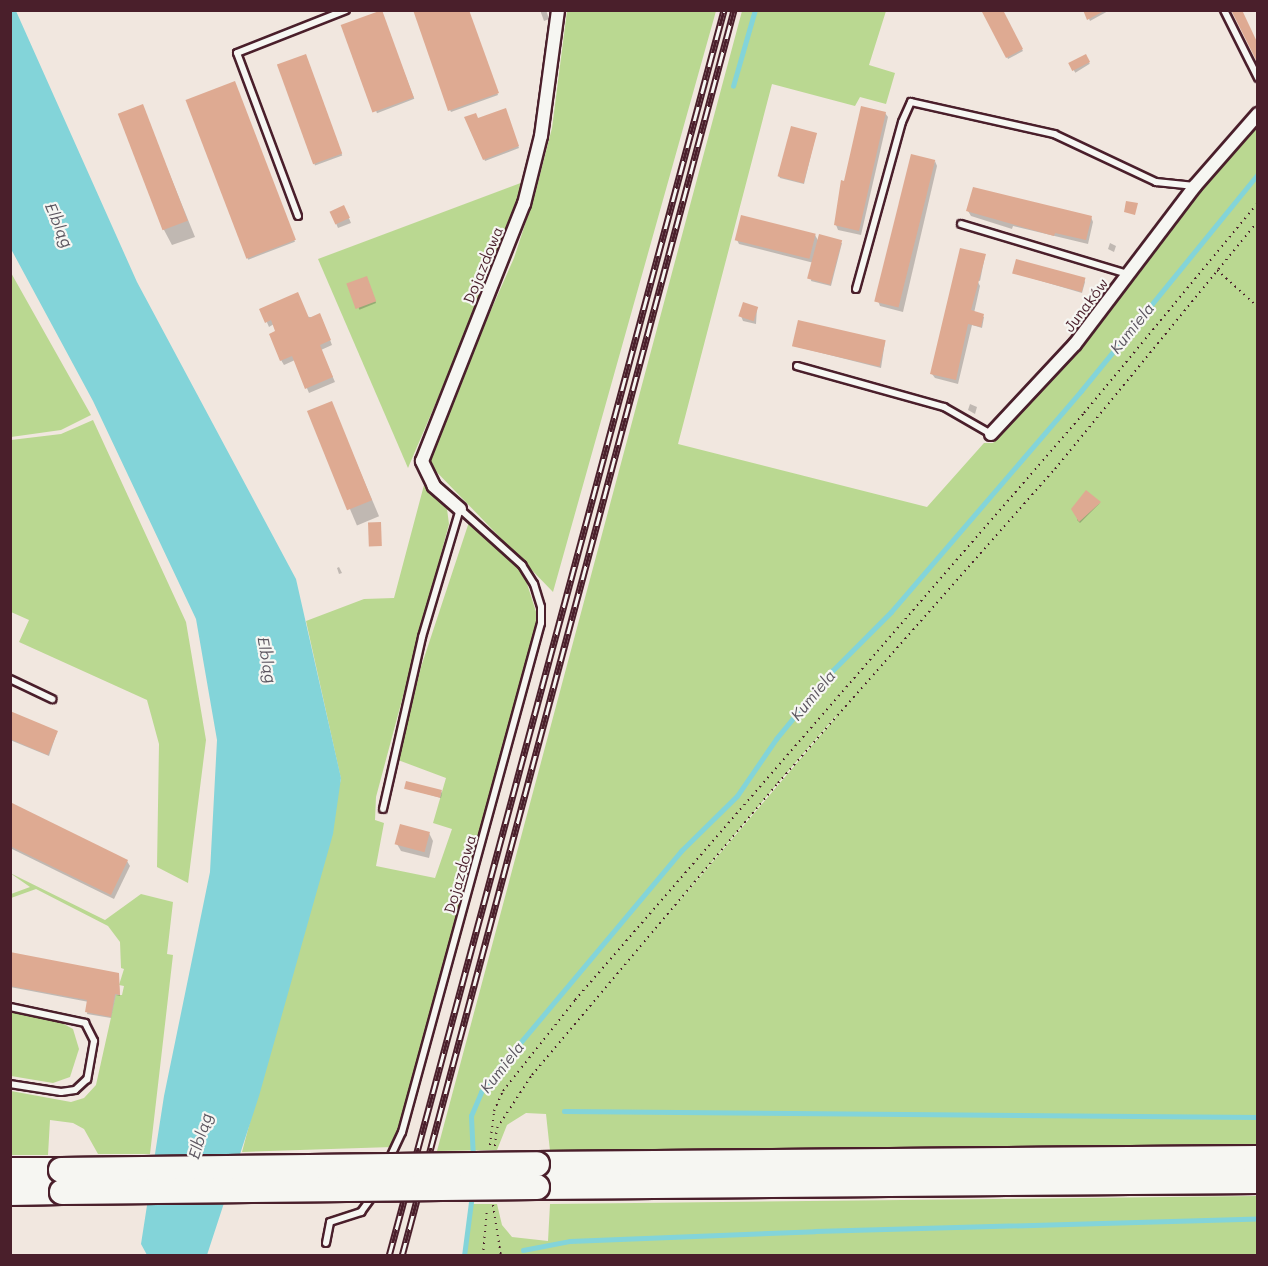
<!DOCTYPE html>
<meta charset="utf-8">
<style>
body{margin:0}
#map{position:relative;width:1268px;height:1266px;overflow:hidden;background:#f1e7df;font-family:Mali,sans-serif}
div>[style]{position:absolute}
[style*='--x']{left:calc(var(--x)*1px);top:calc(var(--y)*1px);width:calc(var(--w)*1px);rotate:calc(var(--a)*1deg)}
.green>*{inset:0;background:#bad891}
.water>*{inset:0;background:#83d4d9}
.shadow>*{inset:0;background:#0003;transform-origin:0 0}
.stream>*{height:4.5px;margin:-2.25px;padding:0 2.25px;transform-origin:2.25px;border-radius:2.25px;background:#83d4d9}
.building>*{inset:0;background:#deaa92;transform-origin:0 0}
.path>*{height:2px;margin-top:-1px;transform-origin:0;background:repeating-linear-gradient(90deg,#4a1f2b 0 1.5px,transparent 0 6px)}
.roads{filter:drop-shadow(2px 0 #4a1f2b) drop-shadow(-2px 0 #4a1f2b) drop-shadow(0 2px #4a1f2b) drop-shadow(0 -2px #4a1f2b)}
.lane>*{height:6px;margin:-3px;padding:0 3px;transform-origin:3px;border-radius:3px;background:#f6f6f2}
.street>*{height:12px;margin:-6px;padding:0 6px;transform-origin:6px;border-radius:6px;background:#f6f6f2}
.highway>*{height:24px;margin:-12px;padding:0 12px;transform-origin:12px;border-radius:12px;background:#f6f6f2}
.rail>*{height:7px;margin-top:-3.5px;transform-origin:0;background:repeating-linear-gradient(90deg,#f6f6f2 0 14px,#4a1f2b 0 28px);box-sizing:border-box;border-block:2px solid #4a1f2b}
.bridges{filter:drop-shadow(2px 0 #4a1f2b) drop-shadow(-2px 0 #4a1f2b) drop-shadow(0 2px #4a1f2b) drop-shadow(0 -2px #4a1f2b)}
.highway-bridge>*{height:24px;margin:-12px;padding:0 12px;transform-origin:12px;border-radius:12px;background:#f6f6f2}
span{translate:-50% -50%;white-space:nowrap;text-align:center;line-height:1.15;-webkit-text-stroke:4.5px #f6f6f2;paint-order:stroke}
.street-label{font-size:15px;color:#4a1f2b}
.water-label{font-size:16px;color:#5b555f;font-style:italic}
.frame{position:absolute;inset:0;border:12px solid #4a1f2b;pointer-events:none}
</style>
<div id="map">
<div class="green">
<div style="clip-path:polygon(567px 11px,716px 11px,553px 592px,425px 460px,514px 258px,535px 194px,552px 128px)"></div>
<div style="clip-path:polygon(evenodd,742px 11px,886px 11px,869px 65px,895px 73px,886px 104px,860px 97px,855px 106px,772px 84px,678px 444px,927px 507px,984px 443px,993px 443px,1081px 346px,1179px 215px,1257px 125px,1257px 1144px,550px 1151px,546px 1114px,526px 1113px,507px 1125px,497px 1150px,437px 1151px,742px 11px,836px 716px,836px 717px,653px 932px,778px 783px,836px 716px)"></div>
<div style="clip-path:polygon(526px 181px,505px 241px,408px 468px,318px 259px)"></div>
<div style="clip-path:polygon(10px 271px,91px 415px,61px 430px,11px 437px)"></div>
<div style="clip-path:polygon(93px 420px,186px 622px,206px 740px,188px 883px,157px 867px,159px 744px,147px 700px,19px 642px,29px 620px,11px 612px,11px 440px,61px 434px)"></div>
<div style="clip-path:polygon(424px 485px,447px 509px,449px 524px,376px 797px,375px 820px,384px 823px,376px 866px,435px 878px,452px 829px,433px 823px,446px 778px,398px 760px,421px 667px,469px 522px,487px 534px,523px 571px,538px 618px,536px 642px,404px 1119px,392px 1147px,242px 1152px,341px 779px,306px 621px,364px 599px,394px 598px)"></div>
<div style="clip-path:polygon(10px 873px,105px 920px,141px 894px,173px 902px,167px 954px,173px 955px,150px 1154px,98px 1154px,84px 1129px,73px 1123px,50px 1120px,48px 1155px,11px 1155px,11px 1091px,71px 1102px,84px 1098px,96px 1085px,116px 995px,122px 995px,124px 986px,119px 985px,124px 969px,121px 968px,120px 942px,108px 926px,36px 889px,11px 898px,11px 894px,30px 887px)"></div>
<div style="clip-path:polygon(11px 1012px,60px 1022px,73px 1029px,79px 1049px,70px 1077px,53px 1083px,11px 1076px)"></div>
<div style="clip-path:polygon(1257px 1196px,1257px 1255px,464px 1255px,472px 1204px,497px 1204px,502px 1225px,512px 1237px,548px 1241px,550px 1204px)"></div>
</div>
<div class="water">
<div style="clip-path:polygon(10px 11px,16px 11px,137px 282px,296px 579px,341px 778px,333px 834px,259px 1096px,207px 1255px,147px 1255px,141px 1244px,164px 1096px,210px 872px,217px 740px,196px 619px,93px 401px,11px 249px)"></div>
</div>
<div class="shadow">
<div style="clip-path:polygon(468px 10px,498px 95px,451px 112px,450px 110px)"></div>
<div style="clip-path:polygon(540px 10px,546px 10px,549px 19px,544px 21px)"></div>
<div style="clip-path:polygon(983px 10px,998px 10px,1023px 51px,1008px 59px)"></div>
<div style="clip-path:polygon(1085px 10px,1110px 10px,1090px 21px)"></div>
<div style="left:381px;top:12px;width:93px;height:40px;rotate:69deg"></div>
<div style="left:306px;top:56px;width:106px;height:29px;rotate:70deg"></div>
<div style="left:1085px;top:56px;width:9px;height:17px;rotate:58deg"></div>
<div style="left:234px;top:83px;width:170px;height:50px;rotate:69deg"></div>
<div style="clip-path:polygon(142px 106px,195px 237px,172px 245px,164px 230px)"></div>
<div style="clip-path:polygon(505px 109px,519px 148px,485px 161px,466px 118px,478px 120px)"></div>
<div style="clip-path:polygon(885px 113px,888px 117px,861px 235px,838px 230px,836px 225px)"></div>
<div style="clip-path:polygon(816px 134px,804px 184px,780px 178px,779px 176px)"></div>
<div style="clip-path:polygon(935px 161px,937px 166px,903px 312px,880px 306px,878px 301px)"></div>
<div style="clip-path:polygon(346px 211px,351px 223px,338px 228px,331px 212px)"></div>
<div style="clip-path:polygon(968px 211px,1091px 217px,1093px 222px,1088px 244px,1013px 226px,1012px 229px,971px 216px)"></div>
<div style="clip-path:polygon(815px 235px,819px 242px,842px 243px,831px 286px,811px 281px,814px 263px,739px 244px,737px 240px)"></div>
<div style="clip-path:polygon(1110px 243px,1116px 246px,1114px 252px,1108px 249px)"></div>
<div style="clip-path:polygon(985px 256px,980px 281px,977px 280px,980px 286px,974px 313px,984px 317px,982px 328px,972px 325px,958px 384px,935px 378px,932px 374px)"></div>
<div style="clip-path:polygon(1014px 273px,1084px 280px,1085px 282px,1082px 293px)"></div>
<div style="left:366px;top:278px;width:27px;height:18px;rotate:68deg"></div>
<div style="clip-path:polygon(757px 308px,756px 324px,743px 321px,741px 316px)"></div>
<div style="clip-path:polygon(261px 309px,322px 319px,332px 345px,321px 350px,335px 382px,309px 393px,295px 360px,284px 365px,281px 360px,274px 324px,269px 327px)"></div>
<div style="clip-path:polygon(885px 342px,881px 368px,794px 346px)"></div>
<div style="left:331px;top:403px;width:123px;height:24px;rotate:67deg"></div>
<div style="clip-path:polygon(970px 404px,977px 407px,975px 414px,968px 410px)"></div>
<div style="clip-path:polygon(1100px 503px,1080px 523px,1077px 520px,1079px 515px)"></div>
<div style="clip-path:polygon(337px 568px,339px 567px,342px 573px,339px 574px)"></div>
<div style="clip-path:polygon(10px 712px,57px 732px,49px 756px,10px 740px)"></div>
<div style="clip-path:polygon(406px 788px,441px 791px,442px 793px,441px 798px)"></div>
<div style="clip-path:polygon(10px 805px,127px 861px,130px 866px,114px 899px,10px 848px)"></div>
<div style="clip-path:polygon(429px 833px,433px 841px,429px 858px,401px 851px,397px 844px)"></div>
<div style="clip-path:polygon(10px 954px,118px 975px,120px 996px,116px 995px,111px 1018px,87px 1014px,89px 1002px,10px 987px)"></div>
</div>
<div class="stream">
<div style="--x:733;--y:86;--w:79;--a:-73.9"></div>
<div style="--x:564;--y:1111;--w:694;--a:0.5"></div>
<div style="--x:473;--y:1159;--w:43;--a:-92.7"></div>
<div style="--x:471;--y:1116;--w:26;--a:-67"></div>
<div style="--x:481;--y:1092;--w:22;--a:-54"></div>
<div style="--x:494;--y:1074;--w:291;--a:-50"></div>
<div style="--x:681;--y:851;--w:78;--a:-44.5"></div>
<div style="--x:737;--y:796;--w:69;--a:-55.6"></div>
<div style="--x:776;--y:739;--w:88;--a:-50.5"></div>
<div style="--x:832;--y:671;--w:83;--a:-45"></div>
<div style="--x:891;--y:612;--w:291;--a:-49.3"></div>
<div style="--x:1081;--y:391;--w:280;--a:-50.8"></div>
<div style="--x:523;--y:1250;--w:48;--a:-10.8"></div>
<div style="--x:570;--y:1241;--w:245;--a:-2.3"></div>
<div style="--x:815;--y:1231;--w:443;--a:-1.6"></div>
<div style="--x:464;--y:1256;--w:63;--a:-82.6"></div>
</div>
<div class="building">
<div style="left:382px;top:10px;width:93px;height:44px;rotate:70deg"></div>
<div style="clip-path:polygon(413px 10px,469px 10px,499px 93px,448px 111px)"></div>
<div style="clip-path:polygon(981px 10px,1003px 10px,1023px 49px,1006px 58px)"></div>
<div style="clip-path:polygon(1083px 10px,1106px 10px,1087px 20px)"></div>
<div style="clip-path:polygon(1242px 10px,1258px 44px,1258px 64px,1232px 12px)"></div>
<div style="left:306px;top:54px;width:106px;height:31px;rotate:70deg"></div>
<div style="left:1086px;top:54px;width:9px;height:20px;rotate:63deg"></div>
<div style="left:235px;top:81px;width:170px;height:53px;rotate:69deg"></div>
<div style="left:143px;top:104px;width:125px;height:27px;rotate:69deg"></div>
<div style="clip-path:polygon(861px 106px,886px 112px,859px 231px,834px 225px,841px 180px,844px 181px)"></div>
<div style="clip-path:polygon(506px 108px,519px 146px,483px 160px,464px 117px,476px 113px,478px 118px)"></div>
<div style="left:791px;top:126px;width:27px;height:52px;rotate:15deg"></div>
<div style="left:911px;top:154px;width:25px;height:152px;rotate:14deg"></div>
<div style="clip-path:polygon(973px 187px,1092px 216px,1086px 240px,1055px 233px,1054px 236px,966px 211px)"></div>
<div style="clip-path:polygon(1126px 201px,1138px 203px,1135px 215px,1124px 212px)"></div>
<div style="left:344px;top:205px;width:14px;height:16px;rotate:65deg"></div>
<div style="left:741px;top:215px;width:77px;height:26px;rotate:14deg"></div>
<div style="left:819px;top:234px;width:24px;height:46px;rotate:15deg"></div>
<div style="clip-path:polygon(960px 248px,986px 254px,971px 310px,984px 314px,981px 327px,968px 324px,956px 380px,930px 374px)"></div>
<div style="left:1016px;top:259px;width:72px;height:15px;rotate:15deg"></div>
<div style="left:367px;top:276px;width:27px;height:22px;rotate:70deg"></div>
<div style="clip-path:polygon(298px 292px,309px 318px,320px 313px,331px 340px,320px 345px,333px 377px,305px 389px,292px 356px,280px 361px,269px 334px,275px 331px,271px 320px,265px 323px,259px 309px)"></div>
<div style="left:743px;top:302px;width:16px;height:15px;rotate:18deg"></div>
<div style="left:798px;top:320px;width:90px;height:27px;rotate:13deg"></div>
<div style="left:332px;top:401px;width:107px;height:27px;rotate:68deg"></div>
<div style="clip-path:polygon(1086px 490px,1101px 502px,1079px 522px,1071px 509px)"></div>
<div style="left:381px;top:522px;width:24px;height:13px;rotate:88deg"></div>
<div style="clip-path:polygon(10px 711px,58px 731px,48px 755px,10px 739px)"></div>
<div style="left:406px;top:781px;width:37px;height:8px;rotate:14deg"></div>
<div style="clip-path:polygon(10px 802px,128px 860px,111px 895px,10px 846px)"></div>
<div style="left:400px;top:824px;width:31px;height:21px;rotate:15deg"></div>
<div style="clip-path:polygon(10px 952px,119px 973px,120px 995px,115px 994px,111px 1017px,85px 1012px,87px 1000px,10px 986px)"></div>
</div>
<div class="path">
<div style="--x:1217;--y:270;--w:55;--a:42.1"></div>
<div style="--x:490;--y:1145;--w:34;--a:-83"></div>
<div style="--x:494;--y:1111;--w:22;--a:-66"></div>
<div style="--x:503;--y:1091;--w:116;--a:-51.6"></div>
<div style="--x:575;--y:1000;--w:777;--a:-49.07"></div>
<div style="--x:1084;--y:413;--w:273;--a:-50.4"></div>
<div style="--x:495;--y:1146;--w:18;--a:-84"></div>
<div style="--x:497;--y:1128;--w:64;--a:-56.6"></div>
<div style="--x:532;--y:1075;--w:382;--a:-49.9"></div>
<div style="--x:778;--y:783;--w:419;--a:-48.6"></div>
<div style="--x:1055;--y:469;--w:320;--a:-50.7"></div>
<div style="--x:493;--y:1205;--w:52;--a:81.1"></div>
<div style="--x:483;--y:1256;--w:48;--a:-85.2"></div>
</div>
<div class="roads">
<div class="lane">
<div style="--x:1224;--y:10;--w:76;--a:63.4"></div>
<div style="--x:298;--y:216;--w:174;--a:-110.5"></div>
<div style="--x:237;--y:53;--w:117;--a:-21.5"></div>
<div style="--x:961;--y:224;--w:174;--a:16.7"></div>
<div style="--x:856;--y:289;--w:173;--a:-74.6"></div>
<div style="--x:902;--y:122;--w:22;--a:-66"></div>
<div style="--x:911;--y:102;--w:147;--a:12.6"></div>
<div style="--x:1054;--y:134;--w:113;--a:25.2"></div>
<div style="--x:1156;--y:182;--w:39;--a:6"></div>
<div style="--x:797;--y:366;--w:153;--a:15.6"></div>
<div style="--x:944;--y:407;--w:54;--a:29.9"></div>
<div style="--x:10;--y:679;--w:47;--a:25.5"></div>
<div style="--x:383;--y:809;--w:176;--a:-77.2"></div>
<div style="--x:422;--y:637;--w:134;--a:-73.5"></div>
<div style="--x:460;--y:509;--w:84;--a:42.1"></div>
<div style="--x:522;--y:565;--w:22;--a:58"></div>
<div style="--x:534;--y:584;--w:24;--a:73"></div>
<div style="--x:541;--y:607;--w:16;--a:90"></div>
<div style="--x:541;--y:623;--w:528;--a:105.27"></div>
<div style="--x:402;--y:1132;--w:31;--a:115"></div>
<div style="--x:10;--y:1007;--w:77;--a:12"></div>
<div style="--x:85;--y:1023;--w:20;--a:63"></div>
<div style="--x:94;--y:1041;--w:39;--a:100"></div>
<div style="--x:87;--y:1079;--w:16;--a:137"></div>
<div style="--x:75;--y:1090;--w:14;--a:172"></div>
<div style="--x:61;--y:1092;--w:52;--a:-171.1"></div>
<div style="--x:326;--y:1243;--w:21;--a:-79"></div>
<div style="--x:330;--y:1222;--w:33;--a:-18"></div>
<div style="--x:361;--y:1212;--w:22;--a:-54"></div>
</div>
<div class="street">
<div style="--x:991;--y:434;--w:123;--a:-47"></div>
<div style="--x:1075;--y:344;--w:198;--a:-52.8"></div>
<div style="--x:1195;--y:186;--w:96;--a:-48.8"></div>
<div style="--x:460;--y:509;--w:35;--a:-139"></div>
<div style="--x:434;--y:486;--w:28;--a:-116"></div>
<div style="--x:422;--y:461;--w:277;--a:-68.4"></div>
<div style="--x:524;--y:204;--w:70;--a:-76"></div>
<div style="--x:541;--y:136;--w:127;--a:-82.3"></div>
</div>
<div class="highway">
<div style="--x:537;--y:1164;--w:721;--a:-0.48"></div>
<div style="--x:10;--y:1170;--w:51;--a:0"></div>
<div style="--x:537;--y:1187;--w:721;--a:-0.48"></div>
<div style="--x:10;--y:1193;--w:52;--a:-1.1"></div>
</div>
</div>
<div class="rail">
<div style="--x:389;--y:1256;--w:1290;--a:-74.95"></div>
<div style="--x:402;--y:1256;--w:1289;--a:-75.08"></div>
</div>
<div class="bridges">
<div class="highway-bridge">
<div style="--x:61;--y:1170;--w:476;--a:-0.7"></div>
<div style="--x:62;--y:1192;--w:475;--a:-0.6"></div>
</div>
</div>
<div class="street-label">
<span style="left:483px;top:265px;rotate:-68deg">Dojazdowa</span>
<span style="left:1086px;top:305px;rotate:-53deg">Junaków</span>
<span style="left:460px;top:874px;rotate:-74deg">Dojazdowa</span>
</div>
<div class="water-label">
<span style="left:59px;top:225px;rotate:67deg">Elbląg</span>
<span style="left:1132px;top:328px;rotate:-51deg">Kumiela</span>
<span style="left:267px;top:660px;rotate:80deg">Elbląg</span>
<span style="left:813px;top:695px;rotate:-50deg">Kumiela</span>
<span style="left:502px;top:1067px;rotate:-52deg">Kumiela</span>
<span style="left:200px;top:1136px;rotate:-73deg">Elbląg</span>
</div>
<div class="frame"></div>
</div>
